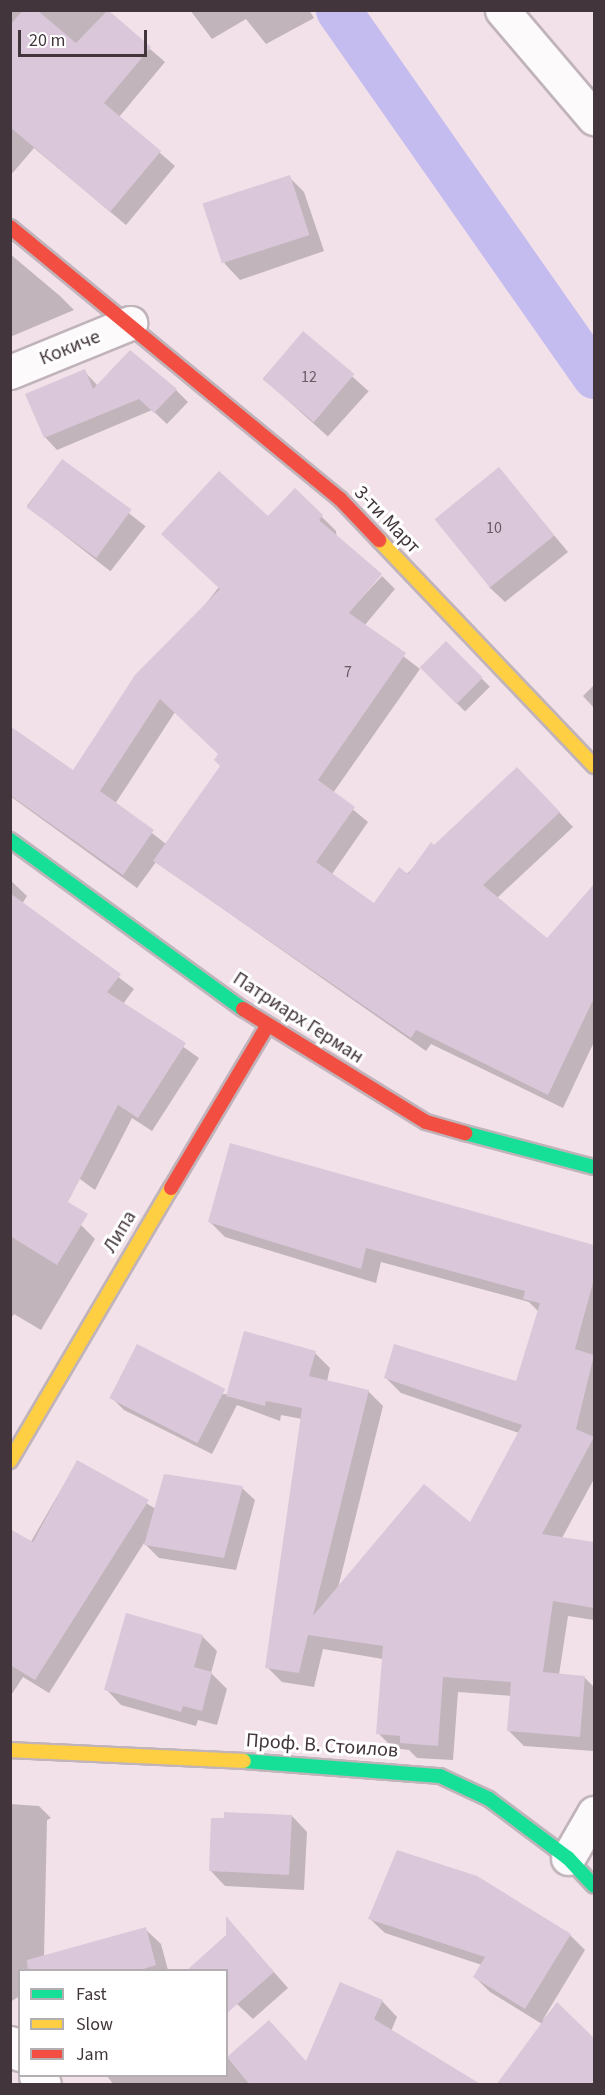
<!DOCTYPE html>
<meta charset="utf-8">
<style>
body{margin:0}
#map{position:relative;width:605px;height:2095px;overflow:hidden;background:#f2e1e9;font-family:"Source Sans 3",sans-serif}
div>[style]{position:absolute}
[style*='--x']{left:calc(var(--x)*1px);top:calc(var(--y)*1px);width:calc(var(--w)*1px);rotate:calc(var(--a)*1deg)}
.shadow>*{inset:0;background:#0003;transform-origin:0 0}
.canal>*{height:45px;margin:-22.5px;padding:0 22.5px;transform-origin:22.5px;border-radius:22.5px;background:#c4bbef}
.building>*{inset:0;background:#dac7da;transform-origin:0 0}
.roads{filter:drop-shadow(2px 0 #c0b3ba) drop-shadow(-2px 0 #c0b3ba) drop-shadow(0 2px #c0b3ba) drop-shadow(0 -2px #c0b3ba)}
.street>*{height:33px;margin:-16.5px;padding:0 16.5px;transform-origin:16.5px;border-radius:16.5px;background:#fdfafc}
.fast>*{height:14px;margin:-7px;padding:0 7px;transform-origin:7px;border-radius:7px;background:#16e098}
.slow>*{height:14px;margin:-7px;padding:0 7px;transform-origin:7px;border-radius:7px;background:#ffcf43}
.jam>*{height:14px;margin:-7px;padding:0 7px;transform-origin:7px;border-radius:7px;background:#f24e42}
span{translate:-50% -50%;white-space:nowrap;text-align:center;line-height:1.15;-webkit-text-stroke:6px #fff;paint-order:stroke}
.number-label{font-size:16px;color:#685a63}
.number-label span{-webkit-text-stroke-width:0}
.street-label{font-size:20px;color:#42353b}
.frame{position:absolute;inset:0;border:12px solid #42353b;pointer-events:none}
.legend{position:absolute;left:18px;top:1969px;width:210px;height:108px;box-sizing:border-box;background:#fff;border:2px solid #b3aeb1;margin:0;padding:8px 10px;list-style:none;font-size:18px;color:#42353b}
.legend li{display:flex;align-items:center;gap:12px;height:30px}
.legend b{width:30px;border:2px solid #b3aeb1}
.scale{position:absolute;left:18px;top:30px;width:129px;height:27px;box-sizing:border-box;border:3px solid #42353b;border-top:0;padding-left:8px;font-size:18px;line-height:21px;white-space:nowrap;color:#42353b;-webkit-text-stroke:4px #fff;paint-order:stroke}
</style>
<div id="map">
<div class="shadow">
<div style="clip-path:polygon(10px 10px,105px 10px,165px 62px,119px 117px,175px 166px,126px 225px,34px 148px,10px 176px)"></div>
<div style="clip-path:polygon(190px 10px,309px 10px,314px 18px,266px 44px,246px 19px,212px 39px)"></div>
<div style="clip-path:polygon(289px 177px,304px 192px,324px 251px,240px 280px,225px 264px,205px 206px)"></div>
<div style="clip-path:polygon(10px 254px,60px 296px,74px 310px,10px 337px)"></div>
<div style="left:304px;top:333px;width:87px;height:61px;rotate:42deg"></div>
<div style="clip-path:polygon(84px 371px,98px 386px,176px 390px,188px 402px,167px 424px,152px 410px,57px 450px,45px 437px)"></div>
<div style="left:62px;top:461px;width:106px;height:57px;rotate:38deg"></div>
<div style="clip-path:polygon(499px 469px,568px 552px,505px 602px,489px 587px)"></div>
<div style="clip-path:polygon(evenodd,295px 490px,336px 531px,343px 618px,382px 576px,395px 589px,364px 626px,420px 669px,333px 793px,368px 822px,332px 874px,374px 905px,435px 847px,532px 783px,573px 827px,497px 898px,547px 940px,594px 886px,594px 1042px,563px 1108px,431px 1044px,426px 1051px,156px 862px,137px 888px,10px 796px,10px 728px,73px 773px,295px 490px,175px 712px,220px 754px,222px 766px,166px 844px,115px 804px,175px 712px)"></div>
<div style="left:446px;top:643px;width:62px;height:35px;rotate:45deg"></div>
<div style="clip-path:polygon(594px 685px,594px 708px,583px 696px)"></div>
<div style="clip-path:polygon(10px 880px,27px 896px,22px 904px,134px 989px,123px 1004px,199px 1058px,152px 1131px,132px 1118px,95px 1190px,10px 1128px)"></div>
<div style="clip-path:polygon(231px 1145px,594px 1246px,594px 1479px,562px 1538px,594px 1544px,594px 1620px,568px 1616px,559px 1675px,584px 1677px,594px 1687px,594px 1751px,524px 1746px,509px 1731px,512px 1696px,458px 1692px,453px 1760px,417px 1758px,409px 1750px,393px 1748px,378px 1733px,383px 1659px,323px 1649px,314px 1687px,282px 1682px,267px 1667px,302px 1419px,281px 1415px,280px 1421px,237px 1405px,212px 1454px,124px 1410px,111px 1397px,228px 1394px,315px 1353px,330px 1368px,327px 1381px,368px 1391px,383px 1406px,338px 1588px,470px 1525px,519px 1433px,401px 1393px,386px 1378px,517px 1383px,539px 1312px,529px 1302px,381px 1262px,376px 1283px,225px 1237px,210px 1222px)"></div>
<div style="clip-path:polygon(10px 1190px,81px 1225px,95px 1239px,41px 1330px,14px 1314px,10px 1320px)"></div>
<div style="clip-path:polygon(77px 1462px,156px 1509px,242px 1488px,255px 1500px,236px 1570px,159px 1558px,144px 1543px,49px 1693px,23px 1677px,10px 1697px,10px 1578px)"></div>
<div style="clip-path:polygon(202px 1636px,217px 1651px,211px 1673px,227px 1689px,217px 1725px,198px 1720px,196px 1726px,121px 1705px,106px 1689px)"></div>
<div style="clip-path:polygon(10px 1804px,39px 1806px,51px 1818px,47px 1820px,44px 1957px,145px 1929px,161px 1944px,168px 1970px,20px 1970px,20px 1996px,10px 2002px)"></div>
<div style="clip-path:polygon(292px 1816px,307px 1832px,304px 1890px,225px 1886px,210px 1870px)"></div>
<div style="clip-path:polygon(369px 1918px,570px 1935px,585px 1950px,542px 2021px,557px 2004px,594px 2041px,594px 2084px,498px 2084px,542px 2024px,490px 1992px,475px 1977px,482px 1965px,385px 1933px)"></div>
<div style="clip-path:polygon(236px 1929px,288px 1988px,253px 2019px,237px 2004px)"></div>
<div style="clip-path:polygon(382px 2001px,397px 2017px,391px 2031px,423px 2084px,113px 2084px,107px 2076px,226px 2076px,226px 2059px,269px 2022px,307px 2063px)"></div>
</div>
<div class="canal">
<div style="--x:338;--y:10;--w:447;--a:55"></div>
</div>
<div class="building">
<div style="clip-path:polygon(23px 10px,37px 10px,76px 43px,108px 10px,151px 47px,104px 103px,161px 151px,110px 212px,10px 127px,10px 25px)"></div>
<div style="left:290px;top:175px;width:63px;height:92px;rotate:72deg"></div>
<div style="left:303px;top:331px;width:67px;height:63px;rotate:40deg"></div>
<div style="clip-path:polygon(130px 350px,177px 389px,154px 413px,139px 399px,44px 438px,25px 394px,85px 369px,93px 389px)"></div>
<div style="left:62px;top:459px;width:86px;height:60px;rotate:36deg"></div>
<div style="left:499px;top:467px;width:88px;height:83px;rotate:51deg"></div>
<div style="clip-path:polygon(219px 471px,268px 516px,295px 488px,323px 515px,319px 520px,382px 574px,349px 613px,406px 653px,318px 780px,355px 807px,316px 862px,374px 903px,399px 867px,408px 874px,431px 842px,434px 845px,517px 767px,560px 812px,483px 885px,547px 938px,594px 884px,594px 998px,548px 1095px,416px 1030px,411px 1038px,153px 861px,220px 766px,214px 760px,218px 754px,160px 699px,100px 791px,154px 830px,123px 875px,10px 795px,10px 726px,73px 770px,135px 675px,220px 589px,161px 534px)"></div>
<div style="left:446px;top:641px;width:52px;height:37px;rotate:45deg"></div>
<div style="clip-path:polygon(10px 893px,121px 974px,107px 992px,186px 1043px,138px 1118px,118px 1105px,68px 1202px,88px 1214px,57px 1265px,10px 1236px)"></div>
<div style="clip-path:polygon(230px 1143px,594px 1245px,594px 1279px,575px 1349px,594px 1355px,576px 1429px,594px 1437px,542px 1534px,594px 1542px,594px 1608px,553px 1601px,543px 1672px,585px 1676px,580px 1737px,507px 1731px,511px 1682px,443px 1677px,438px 1746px,400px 1743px,400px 1736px,376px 1734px,383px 1646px,308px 1635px,299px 1673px,265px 1668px,302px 1408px,266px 1401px,265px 1406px,226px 1396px,244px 1331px,316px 1351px,309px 1376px,369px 1390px,313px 1616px,424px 1484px,470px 1522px,522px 1425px,384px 1378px,394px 1344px,516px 1381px,540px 1303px,523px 1299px,525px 1291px,366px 1248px,361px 1269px,208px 1222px)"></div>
<div style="left:137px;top:1344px;width:99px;height:61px;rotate:27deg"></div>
<div style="clip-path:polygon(77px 1460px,149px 1500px,35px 1680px,10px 1665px,10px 1529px,33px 1542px)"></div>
<div style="clip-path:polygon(164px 1474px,243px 1486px,224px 1558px,144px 1545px)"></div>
<div style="clip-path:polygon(126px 1613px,203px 1635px,194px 1667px,212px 1672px,202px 1711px,183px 1706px,181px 1712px,104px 1690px)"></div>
<div style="clip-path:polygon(224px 1812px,292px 1815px,289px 1875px,209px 1871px,211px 1818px,224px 1818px)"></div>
<div style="clip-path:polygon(397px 1850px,477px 1876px,571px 1934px,525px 2009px,473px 1977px,485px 1957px,368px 1919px)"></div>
<div style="clip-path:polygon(226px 1916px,274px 1972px,226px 2014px,226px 1971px,186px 1971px,226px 1935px)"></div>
<div style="clip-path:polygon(146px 1927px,156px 1965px,137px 1971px,28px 1971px,27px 1960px)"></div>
<div style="clip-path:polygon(340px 1982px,383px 2000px,374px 2019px,482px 2085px,250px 2085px,227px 2057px,269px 2020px,306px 2061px)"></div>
<div style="clip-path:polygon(557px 2002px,594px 2038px,594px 2085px,496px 2085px)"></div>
</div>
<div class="roads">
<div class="street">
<div style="--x:502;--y:10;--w:142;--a:49.6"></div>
<div style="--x:10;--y:372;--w:130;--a:-22.2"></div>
<div style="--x:568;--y:1858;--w:52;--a:-60"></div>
<div style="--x:10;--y:2043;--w:15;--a:48"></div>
<div style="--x:36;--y:2076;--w:11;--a:45"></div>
</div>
<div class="fast">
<div style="--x:10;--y:840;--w:288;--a:36"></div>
<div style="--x:465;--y:1133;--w:133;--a:14.8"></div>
<div style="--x:244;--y:1761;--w:197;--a:4.4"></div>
<div style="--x:440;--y:1776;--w:54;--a:25.1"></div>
<div style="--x:489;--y:1799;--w:99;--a:36.8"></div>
<div style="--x:568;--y:1858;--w:38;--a:47"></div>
</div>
<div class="slow">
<div style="--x:379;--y:540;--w:312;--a:46.4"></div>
<div style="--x:10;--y:1461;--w:317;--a:-59.5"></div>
<div style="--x:10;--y:1750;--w:234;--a:2.7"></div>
</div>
<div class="jam">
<div style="--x:10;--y:227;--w:428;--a:39.5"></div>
<div style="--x:340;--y:499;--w:57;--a:46.4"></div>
<div style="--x:243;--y:1009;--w:215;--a:31.7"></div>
<div style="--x:426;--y:1122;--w:41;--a:15.8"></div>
<div style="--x:171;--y:1188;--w:188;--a:-59.3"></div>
</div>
</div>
<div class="number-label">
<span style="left:309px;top:377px">12</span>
<span style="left:494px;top:528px">10</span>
<span style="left:348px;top:672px">7</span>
</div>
<div class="street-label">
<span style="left:70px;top:348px;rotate:-22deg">Кокиче</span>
<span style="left:387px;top:520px;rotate:46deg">3-ти Март</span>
<span style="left:298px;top:1018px;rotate:33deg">Патриарх Герман</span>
<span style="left:120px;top:1232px;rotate:-59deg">Липа</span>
<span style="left:322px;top:1746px;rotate:4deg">Проф. В. Стоилов</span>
</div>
<div class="frame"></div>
<ul class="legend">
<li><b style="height:8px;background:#16e098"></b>Fast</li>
<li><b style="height:8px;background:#ffcf43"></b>Slow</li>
<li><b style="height:8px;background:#f24e42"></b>Jam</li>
</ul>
<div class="scale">20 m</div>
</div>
